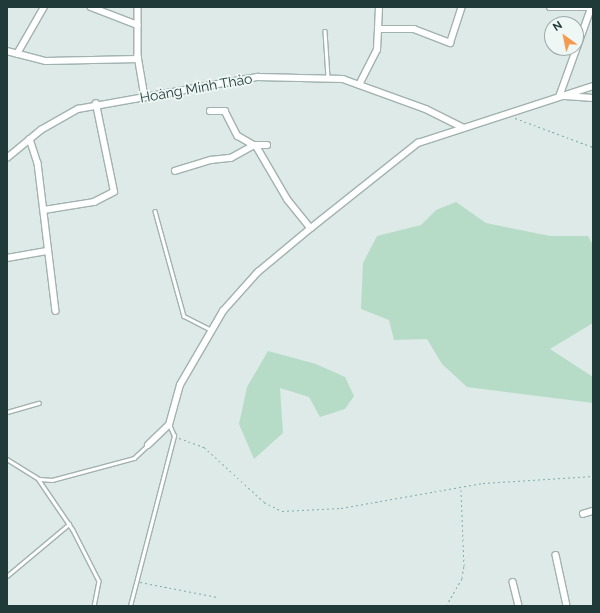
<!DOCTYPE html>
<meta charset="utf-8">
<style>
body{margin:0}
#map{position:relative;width:600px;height:613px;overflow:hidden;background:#deeae7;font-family:Raleway,sans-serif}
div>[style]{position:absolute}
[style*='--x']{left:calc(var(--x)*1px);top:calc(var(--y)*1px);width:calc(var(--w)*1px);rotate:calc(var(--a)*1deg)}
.green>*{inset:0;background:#b6dcc8}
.path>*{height:1px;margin-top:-0.5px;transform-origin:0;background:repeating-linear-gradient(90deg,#7daea9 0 2px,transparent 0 5px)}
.roads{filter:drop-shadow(1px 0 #a1b2af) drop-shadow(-1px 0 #a1b2af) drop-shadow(0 1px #a1b2af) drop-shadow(0 -1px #a1b2af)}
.service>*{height:2.5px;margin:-1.25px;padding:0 1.25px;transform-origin:1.25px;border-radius:1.25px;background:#fff}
.minor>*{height:5.5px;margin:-2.75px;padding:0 2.75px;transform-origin:2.75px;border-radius:2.75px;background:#fff}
span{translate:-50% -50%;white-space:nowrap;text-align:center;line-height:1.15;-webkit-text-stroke:3.5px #eef7f4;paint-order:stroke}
.street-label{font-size:14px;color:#1f3a38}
.frame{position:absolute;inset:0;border:8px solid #1f3a38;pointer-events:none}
.north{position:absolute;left:544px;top:16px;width:40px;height:40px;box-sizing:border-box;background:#eef7f4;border:1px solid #9baba9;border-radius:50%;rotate:327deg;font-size:11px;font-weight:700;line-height:16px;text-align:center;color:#1f3a38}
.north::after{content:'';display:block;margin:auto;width:14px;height:18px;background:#f59a51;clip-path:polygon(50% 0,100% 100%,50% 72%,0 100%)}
</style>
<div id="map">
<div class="green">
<div style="clip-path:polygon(456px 202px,486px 223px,550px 236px,588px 236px,593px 245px,593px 323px,550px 349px,593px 377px,593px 403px,467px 387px,442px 364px,427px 339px,394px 340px,389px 320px,361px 309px,363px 263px,377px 236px,421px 225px,436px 210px)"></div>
<div style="clip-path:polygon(268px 351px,316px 364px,345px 377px,354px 396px,345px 409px,320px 417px,309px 397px,280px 388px,283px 433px,254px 459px,239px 424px,247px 387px)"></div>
</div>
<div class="path">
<div style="--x:515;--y:118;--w:83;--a:20.4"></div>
<div style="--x:179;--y:438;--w:27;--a:20"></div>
<div style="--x:204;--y:447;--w:81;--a:42.5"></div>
<div style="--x:264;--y:502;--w:20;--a:27"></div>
<div style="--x:282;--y:511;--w:59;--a:-2.9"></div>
<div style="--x:341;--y:508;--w:144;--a:-10"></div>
<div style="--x:483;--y:483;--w:110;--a:-3.6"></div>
<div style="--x:140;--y:582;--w:79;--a:10.9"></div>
<div style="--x:446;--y:606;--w:32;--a:-60"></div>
<div style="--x:462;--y:578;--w:12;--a:-81"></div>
<div style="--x:464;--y:566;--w:76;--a:-92.3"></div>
</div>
<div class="roads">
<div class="service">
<div style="--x:325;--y:31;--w:47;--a:86.3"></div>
<div style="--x:155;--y:211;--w:109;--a:74.6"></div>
<div style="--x:184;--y:316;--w:30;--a:27"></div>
<div style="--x:7;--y:412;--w:33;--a:-16"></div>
<div style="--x:7;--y:459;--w:38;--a:32"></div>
<div style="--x:39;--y:479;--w:13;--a:4"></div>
<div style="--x:52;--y:480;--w:85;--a:-15"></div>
<div style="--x:134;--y:458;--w:19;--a:-43"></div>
<div style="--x:39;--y:480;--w:60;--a:55.8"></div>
<div style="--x:73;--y:530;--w:57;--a:63"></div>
<div style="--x:99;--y:581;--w:25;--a:101"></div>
<div style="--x:7;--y:576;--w:81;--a:-40"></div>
<div style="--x:130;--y:606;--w:176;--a:-75.5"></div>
<div style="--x:174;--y:436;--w:12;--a:-114"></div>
</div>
<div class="minor">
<div style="--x:91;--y:7;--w:50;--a:21"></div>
<div style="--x:138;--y:7;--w:49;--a:90"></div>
<div style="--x:138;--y:56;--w:42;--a:80.3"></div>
<div style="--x:550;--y:7;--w:42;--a:0"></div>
<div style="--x:592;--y:7;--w:95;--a:109.8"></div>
<div style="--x:378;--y:29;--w:36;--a:0"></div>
<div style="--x:414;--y:29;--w:39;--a:21"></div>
<div style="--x:450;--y:43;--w:38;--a:-72"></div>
<div style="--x:7;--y:51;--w:40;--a:14.4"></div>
<div style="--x:46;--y:61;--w:92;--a:-1.2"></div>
<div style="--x:17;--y:54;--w:54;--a:-60.1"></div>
<div style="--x:359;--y:85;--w:39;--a:-63"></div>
<div style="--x:377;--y:50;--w:43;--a:-87.3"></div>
<div style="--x:565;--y:96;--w:28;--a:4"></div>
<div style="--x:210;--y:111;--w:15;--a:0"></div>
<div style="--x:225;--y:111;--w:28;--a:63"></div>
<div style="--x:238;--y:136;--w:22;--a:30"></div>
<div style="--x:257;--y:147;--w:61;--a:59.7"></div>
<div style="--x:288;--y:200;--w:36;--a:51"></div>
<div style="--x:30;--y:139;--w:25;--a:72"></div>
<div style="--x:38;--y:163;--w:149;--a:83.1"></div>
<div style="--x:7;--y:158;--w:44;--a:-39.5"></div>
<div style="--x:41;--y:130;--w:43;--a:-29.6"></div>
<div style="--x:78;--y:109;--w:183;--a:-10.1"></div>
<div style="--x:258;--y:77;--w:85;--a:1.3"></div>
<div style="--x:343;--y:79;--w:88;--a:19.9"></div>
<div style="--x:426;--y:109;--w:42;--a:26.6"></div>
<div style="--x:175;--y:171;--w:38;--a:-17"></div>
<div style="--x:211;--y:160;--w:20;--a:-6"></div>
<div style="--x:231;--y:158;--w:26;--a:-29"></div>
<div style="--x:254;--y:145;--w:13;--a:0"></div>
<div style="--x:44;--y:210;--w:51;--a:-9.1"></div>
<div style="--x:94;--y:202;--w:22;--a:-27"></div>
<div style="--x:114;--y:192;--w:90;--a:-101.6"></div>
<div style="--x:7;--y:258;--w:40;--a:-10"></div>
<div style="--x:148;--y:445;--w:29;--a:-44"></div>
<div style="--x:169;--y:425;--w:41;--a:-74.6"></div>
<div style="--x:180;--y:385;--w:86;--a:-59.8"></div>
<div style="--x:223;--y:311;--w:52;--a:-48.1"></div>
<div style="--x:258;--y:272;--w:69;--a:-39.7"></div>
<div style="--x:311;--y:228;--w:137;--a:-38.5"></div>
<div style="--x:418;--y:143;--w:184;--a:-18"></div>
<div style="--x:583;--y:514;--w:10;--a:-17"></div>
<div style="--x:556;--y:555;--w:52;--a:77.8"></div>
<div style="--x:513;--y:582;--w:25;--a:76"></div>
</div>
</div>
<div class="street-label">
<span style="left:196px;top:88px;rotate:-10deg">Hoàng Minh Thảo</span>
</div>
<div class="frame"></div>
<div class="north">N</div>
</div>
